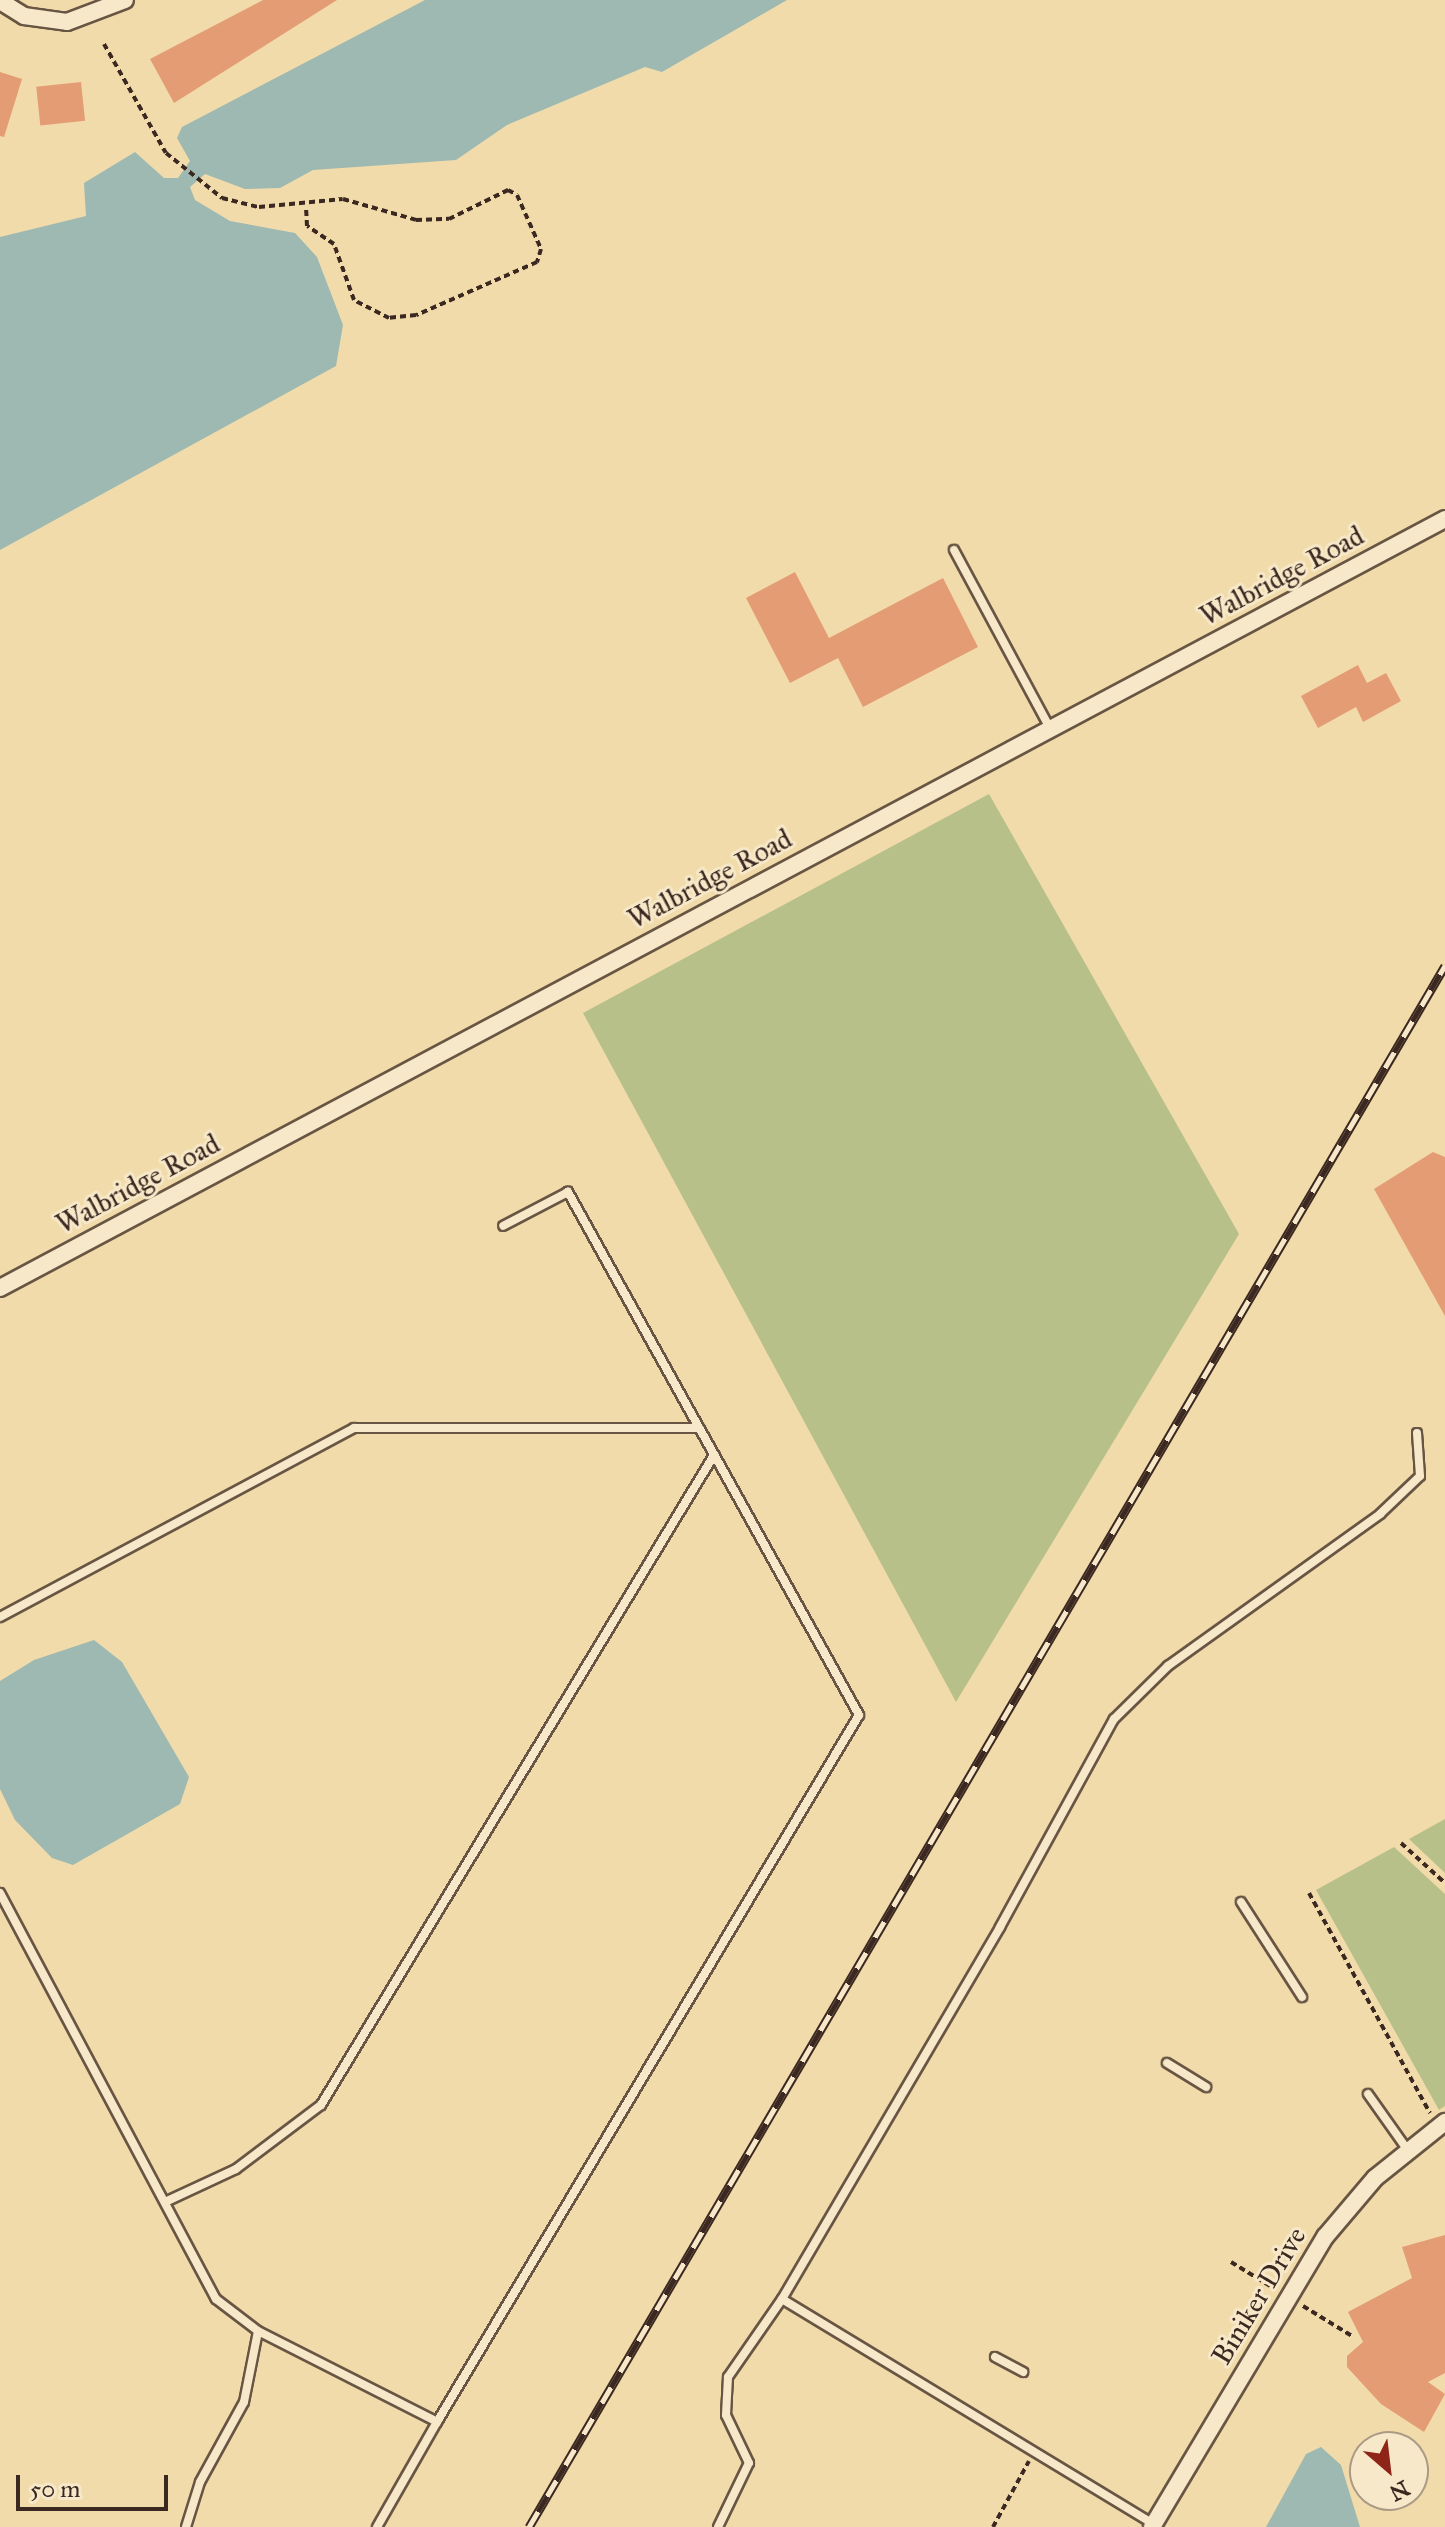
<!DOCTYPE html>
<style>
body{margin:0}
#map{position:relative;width:1445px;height:2527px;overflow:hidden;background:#f1dbaa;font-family:"IM FELL Great Primer",serif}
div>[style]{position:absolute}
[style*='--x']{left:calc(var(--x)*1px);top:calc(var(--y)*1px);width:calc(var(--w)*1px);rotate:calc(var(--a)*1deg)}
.green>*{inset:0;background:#b8c08a}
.water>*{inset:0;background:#9db9b2}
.building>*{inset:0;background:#e49c74;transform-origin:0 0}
.path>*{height:4px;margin-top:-2px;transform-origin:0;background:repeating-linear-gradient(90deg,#3a2821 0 6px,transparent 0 10px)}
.roads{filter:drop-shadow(2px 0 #685543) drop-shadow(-2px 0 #685543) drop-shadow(0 2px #685543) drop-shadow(0 -2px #685543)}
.lane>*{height:8px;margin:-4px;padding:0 4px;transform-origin:4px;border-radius:4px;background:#f6e8c8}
.street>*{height:16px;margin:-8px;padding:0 8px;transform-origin:8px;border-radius:8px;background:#f6e8c8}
.rail>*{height:9px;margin-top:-4.5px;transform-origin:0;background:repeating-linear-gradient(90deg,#f6e8c8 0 18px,#3a2821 0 36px);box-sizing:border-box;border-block:2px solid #3a2821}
span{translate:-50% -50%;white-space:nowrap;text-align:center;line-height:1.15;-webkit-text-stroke:6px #f6e8c8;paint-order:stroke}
.street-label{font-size:28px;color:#3a2821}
.north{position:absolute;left:1349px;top:2431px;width:80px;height:80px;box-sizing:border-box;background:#f6e8c8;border:2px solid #ab9b85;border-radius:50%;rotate:152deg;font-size:22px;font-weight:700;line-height:32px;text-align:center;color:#3a2821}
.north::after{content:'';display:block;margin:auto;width:28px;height:36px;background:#8f2418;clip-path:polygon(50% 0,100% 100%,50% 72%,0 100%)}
.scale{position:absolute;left:16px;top:2475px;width:152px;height:36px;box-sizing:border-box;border:4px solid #3a2821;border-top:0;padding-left:10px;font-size:24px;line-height:28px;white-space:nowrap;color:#3a2821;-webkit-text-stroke:6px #f6e8c8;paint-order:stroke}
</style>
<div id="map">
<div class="green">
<div style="clip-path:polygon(989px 794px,1239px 1234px,956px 1702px,583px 1013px)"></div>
<div style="clip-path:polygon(1445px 1819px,1445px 1873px,1409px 1839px)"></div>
<div style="clip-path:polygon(1394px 1847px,1445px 1894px,1445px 2106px,1439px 2110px,1316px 1890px)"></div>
</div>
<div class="water">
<div style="clip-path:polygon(425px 0,787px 0,662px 72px,645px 67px,507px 125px,456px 160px,313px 170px,280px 188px,245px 189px,205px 174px,190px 187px,195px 200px,230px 221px,295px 233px,317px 257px,343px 325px,336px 366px,0 550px,0 237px,86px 216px,84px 183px,135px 152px,164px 178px,178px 178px,190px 161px,177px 138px,182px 127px)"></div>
<div style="clip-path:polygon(94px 1640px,122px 1662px,189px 1777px,180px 1804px,73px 1865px,52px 1858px,15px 1820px,0 1789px,0 1681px,34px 1660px)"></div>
<div style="clip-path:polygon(1321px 2447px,1341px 2465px,1360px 2527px,1266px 2527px,1306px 2454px)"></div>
</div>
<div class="building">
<div style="clip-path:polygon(263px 0,337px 0,174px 103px,150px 59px)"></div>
<div style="clip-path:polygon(0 72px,22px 79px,4px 137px,0 136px)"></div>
<div style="left:81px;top:82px;width:39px;height:45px;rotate:84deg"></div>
<div style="clip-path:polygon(795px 572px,829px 638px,943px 578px,978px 647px,863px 707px,838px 658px,790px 683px,746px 598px)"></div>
<div style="clip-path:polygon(1358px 665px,1367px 683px,1386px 673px,1401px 701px,1363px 722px,1356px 707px,1318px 728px,1301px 696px)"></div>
<div style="clip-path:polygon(1433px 1152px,1445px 1157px,1445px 1316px,1374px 1189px)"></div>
<div style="clip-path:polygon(1445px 2235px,1445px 2373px,1428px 2382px,1445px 2394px,1424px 2432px,1381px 2404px,1347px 2367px,1347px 2356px,1363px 2342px,1348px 2312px,1412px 2278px,1402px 2247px)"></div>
</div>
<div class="path">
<div style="--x:104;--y:44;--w:125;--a:60.4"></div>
<div style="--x:166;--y:153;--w:72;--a:38.8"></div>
<div style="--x:222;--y:198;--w:38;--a:14"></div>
<div style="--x:259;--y:207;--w:84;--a:-5.4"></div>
<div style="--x:343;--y:199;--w:76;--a:16"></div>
<div style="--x:416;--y:220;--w:33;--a:-2"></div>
<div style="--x:449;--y:219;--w:66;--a:-26.2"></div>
<div style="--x:508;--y:190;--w:10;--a:29"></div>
<div style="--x:517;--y:195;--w:59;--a:66"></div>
<div style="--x:541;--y:249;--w:14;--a:107"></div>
<div style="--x:537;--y:262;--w:132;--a:156.3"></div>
<div style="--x:416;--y:315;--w:27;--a:174"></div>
<div style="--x:389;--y:318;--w:39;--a:-153"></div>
<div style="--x:354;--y:300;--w:59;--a:-109.7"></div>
<div style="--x:334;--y:244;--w:32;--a:-146"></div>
<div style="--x:307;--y:226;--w:20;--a:-93"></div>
<div style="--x:1401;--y:1843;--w:59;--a:42.3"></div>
<div style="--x:1309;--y:1893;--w:251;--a:61.2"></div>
<div style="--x:1231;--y:2262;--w:52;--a:31.5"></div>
<div style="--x:1303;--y:2306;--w:57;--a:31.5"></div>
<div style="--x:993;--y:2527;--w:75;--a:-61.4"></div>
</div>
<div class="roads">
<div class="lane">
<div style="--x:954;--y:550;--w:202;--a:61.7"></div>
<div style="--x:0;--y:1617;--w:401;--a:-28.1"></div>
<div style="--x:354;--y:1428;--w:345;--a:0"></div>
<div style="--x:0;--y:1893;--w:460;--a:62"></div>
<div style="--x:216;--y:2299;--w:53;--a:37.3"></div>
<div style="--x:258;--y:2331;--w:201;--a:26.9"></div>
<div style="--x:437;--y:2422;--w:823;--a:-59.17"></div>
<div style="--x:859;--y:1715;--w:599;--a:-119.09"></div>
<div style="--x:568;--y:1192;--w:73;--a:152.4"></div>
<div style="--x:1241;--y:1902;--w:113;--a:57.3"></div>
<div style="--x:1167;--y:2063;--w:46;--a:31.6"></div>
<div style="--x:1368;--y:2094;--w:67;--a:54.7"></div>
<div style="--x:165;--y:2202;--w:78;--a:-24.9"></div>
<div style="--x:236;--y:2169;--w:106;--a:-37"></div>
<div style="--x:321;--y:2105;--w:760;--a:-58.84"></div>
<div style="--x:782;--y:2299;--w:435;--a:31.2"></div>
<div style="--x:995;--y:2357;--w:32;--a:28"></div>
<div style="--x:186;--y:2527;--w:47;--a:-72.7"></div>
<div style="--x:200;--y:2482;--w:91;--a:-61.2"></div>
<div style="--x:244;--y:2402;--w:72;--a:-78.8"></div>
<div style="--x:377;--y:2527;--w:121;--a:-60.3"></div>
<div style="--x:718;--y:2527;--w:71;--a:-64.2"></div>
<div style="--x:749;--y:2463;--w:53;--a:-115.6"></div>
<div style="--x:726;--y:2415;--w:38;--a:-87"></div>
<div style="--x:728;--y:2377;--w:95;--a:-55.3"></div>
<div style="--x:782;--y:2299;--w:431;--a:-59.6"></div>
<div style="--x:1000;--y:1927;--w:237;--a:-61.3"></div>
<div style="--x:1114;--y:1719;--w:76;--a:-44.5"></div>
<div style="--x:1168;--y:1666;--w:261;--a:-35.6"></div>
<div style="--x:1380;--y:1514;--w:55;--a:-43.5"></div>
<div style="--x:1420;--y:1476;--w:43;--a:-94"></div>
</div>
<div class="street">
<div style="--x:0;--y:1;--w:28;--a:32"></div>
<div style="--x:24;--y:16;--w:43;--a:7.9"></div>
<div style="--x:67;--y:22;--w:62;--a:-20.8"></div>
<div style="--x:0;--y:1288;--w:1637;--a:-28.02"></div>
<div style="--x:1152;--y:2527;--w:338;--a:-59.2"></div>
<div style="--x:1325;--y:2237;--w:77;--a:-49.7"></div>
<div style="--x:1375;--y:2178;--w:90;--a:-38.7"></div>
</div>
</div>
<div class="rail">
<div style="--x:529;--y:2527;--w:1810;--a:-59.6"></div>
</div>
<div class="street-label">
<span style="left:1282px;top:576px;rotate:-28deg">Walbridge Road</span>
<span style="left:710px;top:879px;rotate:-28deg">Walbridge Road</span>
<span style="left:138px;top:1184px;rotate:-28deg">Walbridge Road</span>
<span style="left:1259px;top:2296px;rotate:-59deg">Biniker Drive</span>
</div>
<div class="north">N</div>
<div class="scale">50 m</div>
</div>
